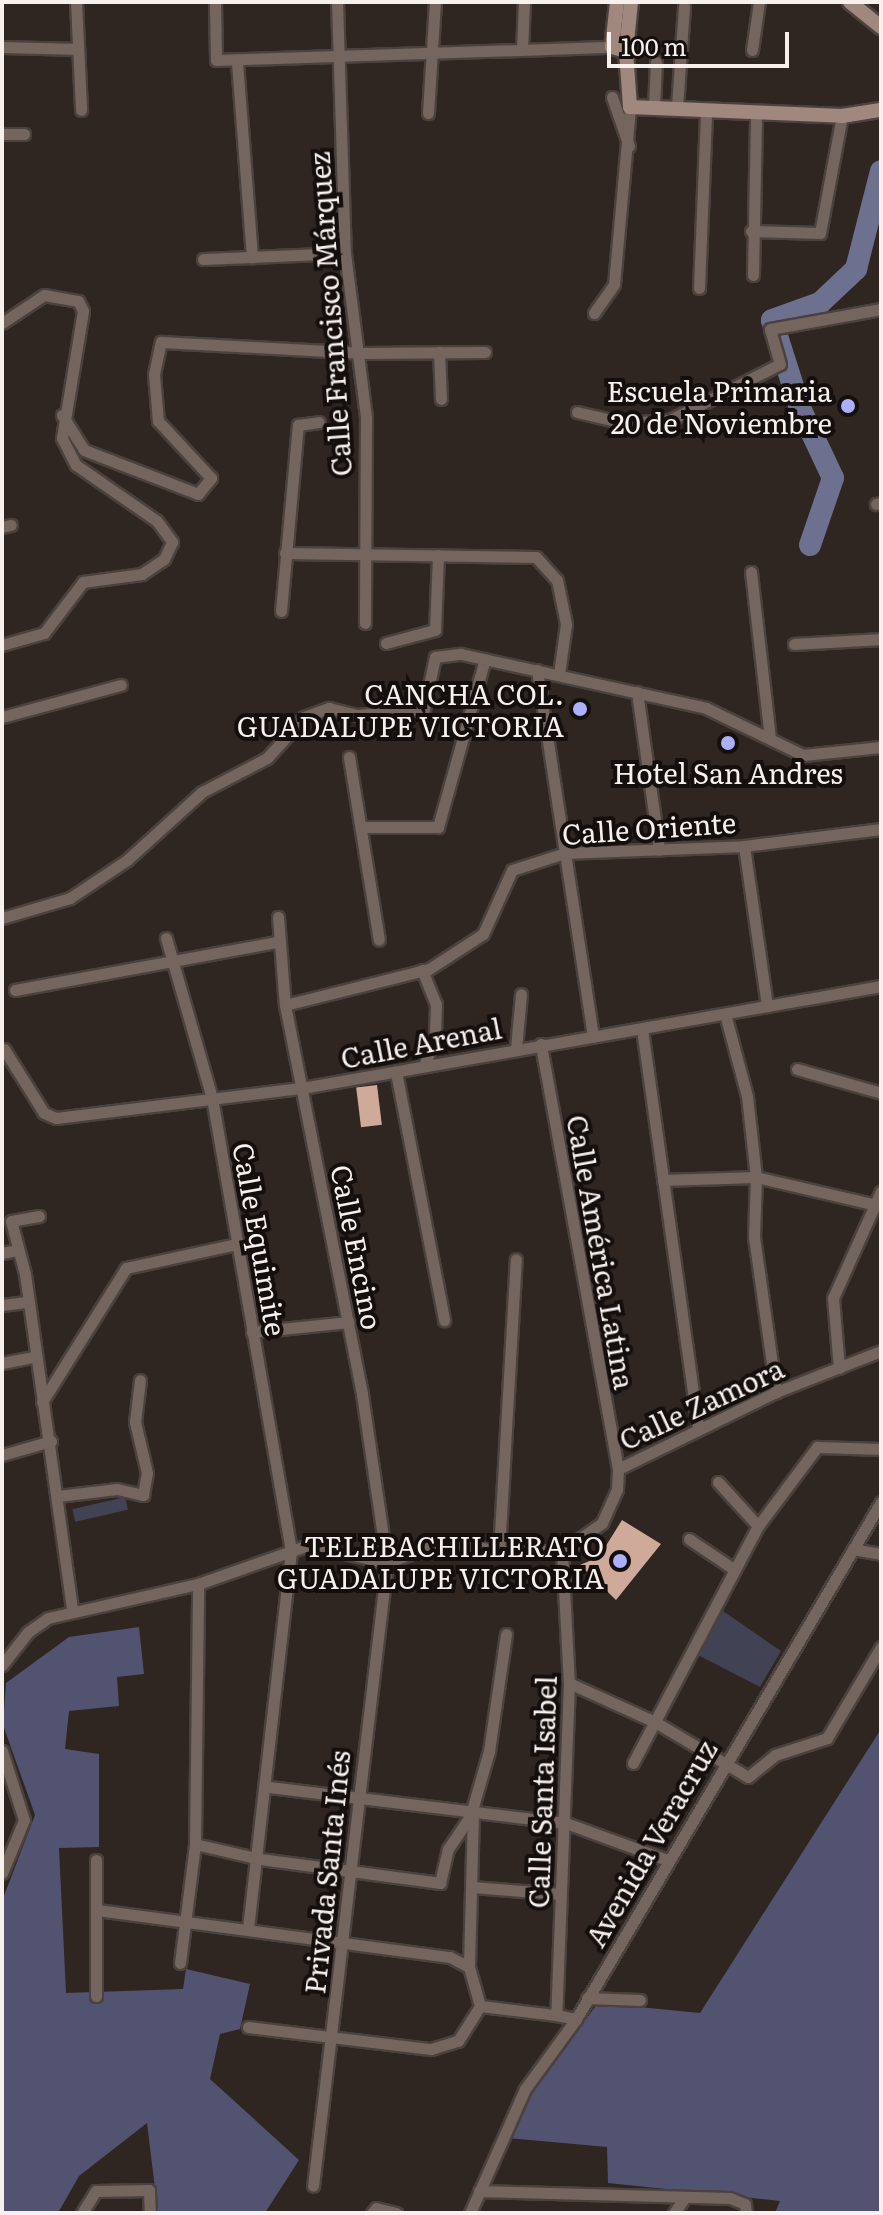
<!DOCTYPE html>
<meta charset="utf-8">
<style>
body{margin:0}
#map{position:relative;width:883px;height:2215px;overflow:hidden;background:#2f2521;font-family:Literata,serif}
div>[style]{position:absolute}
[style*='--x']{left:calc(var(--x)*1px);top:calc(var(--y)*1px);width:calc(var(--w)*1px);rotate:calc(var(--a)*1deg)}
.green>*{inset:0;background:#414254;transform-origin:0 0}
.forest>*{inset:0;background:#525371}
.river>*{height:22px;margin:-11px;padding:0 11px;transform-origin:11px;border-radius:11px;background:#6e708f}
.building>*{inset:0;background:#cfaa9a;transform-origin:0 0}
.roads{filter:drop-shadow(2px 0 #4b413e) drop-shadow(-2px 0 #4b413e) drop-shadow(0 2px #4b413e) drop-shadow(0 -2px #4b413e)}
.minor>*{height:11px;margin:-5.5px;padding:0 5.5px;transform-origin:5.5px;border-radius:5.5px;background:#74655f}
.secondary>*{height:14px;margin:-7px;padding:0 7px;transform-origin:7px;border-radius:7px;background:#a0887e}
.dots>*{width:22px;height:22px;translate:-50% -50%;box-sizing:border-box;border:4px solid #140f0d;border-radius:50%}
span{translate:-50% -50%;white-space:nowrap;text-align:center;line-height:1.15;-webkit-text-stroke:8px #140f0d;paint-order:stroke}
.street-label{font-size:28px;color:#f7f0ed}
.poi-label{font-size:28px;color:#f7f0ed}
.right{translate:-100% -50%;text-align:right}
.frame{position:absolute;inset:0;border:4px solid #f7f0ed;pointer-events:none}
.scale{position:absolute;left:607px;top:32px;width:182px;height:36px;box-sizing:border-box;border:4px solid #f7f0ed;border-top:0;padding-left:10px;font-size:24px;line-height:28px;white-space:nowrap;color:#f7f0ed;-webkit-text-stroke:6px #140f0d;paint-order:stroke}
</style>
<div id="map">
<div class="green">
<div style="left:125px;top:1497px;width:13px;height:54px;rotate:77deg"></div>
<div style="clip-path:polygon(723px 1611px,781px 1651px,760px 1687px,698px 1655px)"></div>
</div>
<div class="forest">
<div style="clip-path:polygon(139px 1627px,144px 1674px,117px 1677px,119px 1706px,69px 1711px,65px 1749px,99px 1754px,99px 1847px,59px 1848px,66px 1993px,183px 1989px,186px 1969px,250px 1984px,240px 2029px,220px 2034px,210px 2079px,299px 2160px,265px 2213px,158px 2213px,147px 2123px,79px 2176px,58px 2213px,2px 2213px,2px 1901px,35px 1815px,3px 1725px,6px 1683px,69px 1637px)"></div>
<div style="clip-path:polygon(881px 1729px,881px 2213px,775px 2213px,780px 2201px,608px 2183px,607px 2147px,498px 2137px,598px 2003px,700px 2013px)"></div>
</div>
<div class="river">
<div style="--x:810;--y:545;--w:71;--a:-71.1"></div>
<div style="--x:833;--y:478;--w:77;--a:-115.2"></div>
<div style="--x:800;--y:408;--w:92;--a:-107.7"></div>
<div style="--x:772;--y:320;--w:51;--a:-19.5"></div>
<div style="--x:820;--y:303;--w:50;--a:-43.4"></div>
<div style="--x:856;--y:269;--w:101;--a:-75.7"></div>
</div>
<div class="building">
<div style="left:377px;top:1085px;width:40px;height:21px;rotate:83deg"></div>
<div style="clip-path:polygon(622px 1520px,661px 1544px,616px 1600px,580px 1565px,599px 1557px)"></div>
</div>
<div class="roads">
<div class="minor">
<div style="--x:76;--y:2;--w:108;--a:87.3"></div>
<div style="--x:215;--y:2;--w:58;--a:89"></div>
<div style="--x:216;--y:60;--w:396;--a:-1.9"></div>
<div style="--x:337;--y:2;--w:251;--a:88.2"></div>
<div style="--x:345;--y:253;--w:166;--a:82.7"></div>
<div style="--x:366;--y:418;--w:205;--a:90.3"></div>
<div style="--x:2;--y:47;--w:76;--a:1.5"></div>
<div style="--x:522;--y:50;--w:48;--a:-87.6"></div>
<div style="--x:752;--y:50;--w:49;--a:-81.7"></div>
<div style="--x:237;--y:62;--w:196;--a:85.6"></div>
<div style="--x:612;--y:97;--w:52;--a:70.9"></div>
<div style="--x:654;--y:107;--w:45;--a:-87.5"></div>
<div style="--x:677;--y:107;--w:101;--a:-86"></div>
<div style="--x:428;--y:113;--w:111;--a:-86.4"></div>
<div style="--x:2;--y:134;--w:22;--a:0"></div>
<div style="--x:751;--y:231;--w:69;--a:1.7"></div>
<div style="--x:820;--y:233;--w:119;--a:-79.4"></div>
<div style="--x:203;--y:259;--w:142;--a:-2.4"></div>
<div style="--x:753;--y:275;--w:163;--a:-88.9"></div>
<div style="--x:699;--y:288;--w:178;--a:-87.7"></div>
<div style="--x:594;--y:313;--w:35;--a:-55"></div>
<div style="--x:614;--y:284;--w:178;--a:-84.8"></div>
<div style="--x:2;--y:323;--w:50;--a:-33.7"></div>
<div style="--x:44;--y:295;--w:35;--a:10"></div>
<div style="--x:78;--y:301;--w:11;--a:63"></div>
<div style="--x:83;--y:311;--w:129;--a:99.4"></div>
<div style="--x:62;--y:438;--w:30;--a:63"></div>
<div style="--x:76;--y:465;--w:98;--a:34.7"></div>
<div style="--x:157;--y:521;--w:26;--a:54"></div>
<div style="--x:172;--y:542;--w:19;--a:115"></div>
<div style="--x:164;--y:559;--w:27;--a:146"></div>
<div style="--x:142;--y:574;--w:60;--a:172.3"></div>
<div style="--x:83;--y:582;--w:64;--a:127.4"></div>
<div style="--x:44;--y:633;--w:44;--a:164.1"></div>
<div style="--x:439;--y:352;--w:47;--a:87.6"></div>
<div style="--x:577;--y:412;--w:48;--a:13.2"></div>
<div style="--x:624;--y:423;--w:46;--a:-3.7"></div>
<div style="--x:670;--y:420;--w:123;--a:-27"></div>
<div style="--x:780;--y:364;--w:36;--a:-106"></div>
<div style="--x:770;--y:329;--w:113;--a:-10.2"></div>
<div style="--x:62;--y:415;--w:41;--a:57.8"></div>
<div style="--x:84;--y:450;--w:122;--a:21.1"></div>
<div style="--x:198;--y:494;--w:21;--a:-51"></div>
<div style="--x:211;--y:478;--w:78;--a:-132.9"></div>
<div style="--x:158;--y:421;--w:47;--a:-94.9"></div>
<div style="--x:154;--y:374;--w:33;--a:-78"></div>
<div style="--x:161;--y:342;--w:200;--a:3.1"></div>
<div style="--x:361;--y:353;--w:124;--a:-0.5"></div>
<div style="--x:876;--y:504;--w:5;--a:-11"></div>
<div style="--x:2;--y:527;--w:9;--a:-13"></div>
<div style="--x:285;--y:553;--w:251;--a:0.9"></div>
<div style="--x:536;--y:557;--w:31;--a:48"></div>
<div style="--x:557;--y:580;--w:45;--a:78.4"></div>
<div style="--x:566;--y:624;--w:50;--a:98"></div>
<div style="--x:751;--y:572;--w:168;--a:83.5"></div>
<div style="--x:281;--y:611;--w:187;--a:-84.8"></div>
<div style="--x:298;--y:425;--w:21;--a:-8"></div>
<div style="--x:386;--y:643;--w:51;--a:-14.9"></div>
<div style="--x:435;--y:630;--w:75;--a:-87.7"></div>
<div style="--x:794;--y:644;--w:87;--a:-3.3"></div>
<div style="--x:537;--y:670;--w:371;--a:81.3"></div>
<div style="--x:637;--y:692;--w:159;--a:82"></div>
<div style="--x:2;--y:717;--w:123;--a:-15.1"></div>
<div style="--x:349;--y:757;--w:185;--a:80.7"></div>
<div style="--x:363;--y:827;--w:75;--a:0"></div>
<div style="--x:438;--y:827;--w:174;--a:-74.4"></div>
<div style="--x:744;--y:846;--w:162;--a:81.8"></div>
<div style="--x:278;--y:917;--w:88;--a:85.5"></div>
<div style="--x:285;--y:1005;--w:397;--a:78.8"></div>
<div style="--x:362;--y:1394;--w:171;--a:81.6"></div>
<div style="--x:387;--y:1563;--w:627;--a:96.77"></div>
<div style="--x:2;--y:918;--w:71;--a:-16.4"></div>
<div style="--x:70;--y:898;--w:69;--a:-33.7"></div>
<div style="--x:127;--y:860;--w:101;--a:-42.2"></div>
<div style="--x:202;--y:792;--w:73;--a:-27.6"></div>
<div style="--x:267;--y:758;--w:55;--a:-47.9"></div>
<div style="--x:304;--y:717;--w:27;--a:-20"></div>
<div style="--x:329;--y:708;--w:30;--a:14"></div>
<div style="--x:358;--y:715;--w:66;--a:-5.2"></div>
<div style="--x:424;--y:709;--w:53;--a:-78.1"></div>
<div style="--x:435;--y:657;--w:26;--a:-7"></div>
<div style="--x:461;--y:654;--w:251;--a:12.4"></div>
<div style="--x:706;--y:708;--w:108;--a:25.9"></div>
<div style="--x:803;--y:755;--w:78;--a:-5.9"></div>
<div style="--x:166;--y:938;--w:166;--a:74"></div>
<div style="--x:212;--y:1098;--w:460;--a:80.1"></div>
<div style="--x:291;--y:1551;--w:381;--a:96.5"></div>
<div style="--x:422;--y:970;--w:37;--a:68"></div>
<div style="--x:436;--y:1004;--w:32;--a:92"></div>
<div style="--x:435;--y:1036;--w:29;--a:110"></div>
<div style="--x:15;--y:990;--w:265;--a:-10.4"></div>
<div style="--x:285;--y:1005;--w:148;--a:-14"></div>
<div style="--x:429;--y:969;--w:64;--a:-32.9"></div>
<div style="--x:483;--y:934;--w:70;--a:-65.6"></div>
<div style="--x:512;--y:870;--w:56;--a:-17.8"></div>
<div style="--x:565;--y:853;--w:179;--a:-2.2"></div>
<div style="--x:744;--y:846;--w:138;--a:-7.1"></div>
<div style="--x:725;--y:1014;--w:85;--a:75"></div>
<div style="--x:747;--y:1096;--w:81;--a:83.7"></div>
<div style="--x:756;--y:1177;--w:60;--a:91.9"></div>
<div style="--x:754;--y:1237;--w:157;--a:81.9"></div>
<div style="--x:642;--y:1029;--w:404;--a:82"></div>
<div style="--x:516;--y:1048;--w:54;--a:-84.7"></div>
<div style="--x:4;--y:1049;--w:75;--a:58"></div>
<div style="--x:44;--y:1113;--w:13;--a:23"></div>
<div style="--x:56;--y:1118;--w:248;--a:-7"></div>
<div style="--x:302;--y:1088;--w:588;--a:-9.99"></div>
<div style="--x:797;--y:1069;--w:87;--a:15.9"></div>
<div style="--x:396;--y:1072;--w:253;--a:79"></div>
<div style="--x:663;--y:1180;--w:93;--a:-1.8"></div>
<div style="--x:756;--y:1177;--w:123;--a:13.1"></div>
<div style="--x:39;--y:1216;--w:28;--a:170"></div>
<div style="--x:11;--y:1221;--w:55;--a:75.2"></div>
<div style="--x:25;--y:1274;--w:339;--a:82"></div>
<div style="--x:2;--y:1253;--w:16;--a:-11"></div>
<div style="--x:2;--y:1305;--w:26;--a:-7"></div>
<div style="--x:252;--y:1332;--w:97;--a:-5.9"></div>
<div style="--x:2;--y:1363;--w:32;--a:-11"></div>
<div style="--x:839;--y:1368;--w:70;--a:-94.9"></div>
<div style="--x:833;--y:1298;--w:117;--a:-65.8"></div>
<div style="--x:42;--y:1402;--w:158;--a:-57.9"></div>
<div style="--x:126;--y:1268;--w:113;--a:-12.3"></div>
<div style="--x:2;--y:1455;--w:51;--a:-15.9"></div>
<div style="--x:618;--y:1469;--w:176;--a:-26"></div>
<div style="--x:776;--y:1392;--w:113;--a:-21.3"></div>
<div style="--x:718;--y:1482;--w:59;--a:47.7"></div>
<div style="--x:58;--y:1496;--w:59;--a:-6.8"></div>
<div style="--x:117;--y:1489;--w:27;--a:13"></div>
<div style="--x:143;--y:1495;--w:22;--a:-80"></div>
<div style="--x:147;--y:1473;--w:52;--a:-103.2"></div>
<div style="--x:135;--y:1422;--w:42;--a:-83.2"></div>
<div style="--x:689;--y:1539;--w:55;--a:34"></div>
<div style="--x:853;--y:1549;--w:28;--a:10"></div>
<div style="--x:499;--y:1551;--w:292;--a:-86.7"></div>
<div style="--x:562;--y:1551;--w:132;--a:87"></div>
<div style="--x:569;--y:1683;--w:332;--a:92.2"></div>
<div style="--x:556;--y:2015;--w:20;--a:11"></div>
<div style="--x:2;--y:1665;--w:42;--a:-51.8"></div>
<div style="--x:28;--y:1632;--w:24;--a:-35"></div>
<div style="--x:48;--y:1618;--w:154;--a:-12.8"></div>
<div style="--x:198;--y:1584;--w:118;--a:-19.4"></div>
<div style="--x:309;--y:1545;--w:80;--a:13"></div>
<div style="--x:387;--y:1563;--w:60;--a:-21.4"></div>
<div style="--x:443;--y:1541;--w:57;--a:10.1"></div>
<div style="--x:499;--y:1551;--w:63;--a:0"></div>
<div style="--x:562;--y:1551;--w:49;--a:-35"></div>
<div style="--x:602;--y:1523;--w:37;--a:-66"></div>
<div style="--x:617;--y:1489;--w:20;--a:-87"></div>
<div style="--x:618;--y:1469;--w:432;--a:-100.3"></div>
<div style="--x:569;--y:1683;--w:94;--a:24.4"></div>
<div style="--x:655;--y:1722;--w:108;--a:30.6"></div>
<div style="--x:748;--y:1777;--w:35;--a:-39"></div>
<div style="--x:775;--y:1755;--w:55;--a:-18.1"></div>
<div style="--x:827;--y:1738;--w:106;--a:-59.3"></div>
<div style="--x:2;--y:1751;--w:72;--a:72.3"></div>
<div style="--x:24;--y:1820;--w:57;--a:112.5"></div>
<div style="--x:633;--y:1763;--w:268;--a:-62.2"></div>
<div style="--x:758;--y:1526;--w:99;--a:-53.2"></div>
<div style="--x:817;--y:1447;--w:64;--a:1.8"></div>
<div style="--x:269;--y:1787;--w:299;--a:6.9"></div>
<div style="--x:566;--y:1823;--w:108;--a:20.1"></div>
<div style="--x:472;--y:1810;--w:61;--a:-73.9"></div>
<div style="--x:489;--y:1751;--w:118;--a:-81.7"></div>
<div style="--x:473;--y:1813;--w:154;--a:91.5"></div>
<div style="--x:469;--y:1967;--w:41;--a:74.2"></div>
<div style="--x:195;--y:1844;--w:67;--a:13"></div>
<div style="--x:260;--y:1859;--w:182;--a:7.6"></div>
<div style="--x:440;--y:1883;--w:35;--a:-77"></div>
<div style="--x:448;--y:1849;--w:45;--a:-56"></div>
<div style="--x:96;--y:1860;--w:136;--a:90"></div>
<div style="--x:472;--y:1887;--w:89;--a:4.5"></div>
<div style="--x:97;--y:1910;--w:356;--a:7.6"></div>
<div style="--x:450;--y:1957;--w:21;--a:28"></div>
<div style="--x:180;--y:1963;--w:120;--a:-82.8"></div>
<div style="--x:195;--y:1844;--w:260;--a:-89.3"></div>
<div style="--x:587;--y:1998;--w:53;--a:2.2"></div>
<div style="--x:480;--y:2006;--w:77;--a:6.8"></div>
<div style="--x:248;--y:2027;--w:184;--a:6.9"></div>
<div style="--x:431;--y:2049;--w:28;--a:-17"></div>
<div style="--x:458;--y:2041;--w:41;--a:-57.8"></div>
<div style="--x:479;--y:2191;--w:251;--a:1.6"></div>
<div style="--x:730;--y:2198;--w:16;--a:22"></div>
<div style="--x:745;--y:2204;--w:9;--a:84"></div>
<div style="--x:82;--y:2213;--w:26;--a:-58"></div>
<div style="--x:96;--y:2191;--w:53;--a:-1.1"></div>
<div style="--x:149;--y:2190;--w:23;--a:88"></div>
<div style="--x:372;--y:2213;--w:6;--a:-51"></div>
<div style="--x:376;--y:2208;--w:21;--a:14"></div>
<div style="--x:470;--y:2213;--w:136;--a:-66.1"></div>
<div style="--x:525;--y:2089;--w:87;--a:-53.9"></div>
<div style="--x:576;--y:2019;--w:600;--a:-59.46"></div>
<div style="--x:674;--y:2213;--w:19;--a:-55"></div>
</div>
<div class="secondary">
<div style="--x:617;--y:2;--w:45;--a:96.3"></div>
<div style="--x:612;--y:47;--w:15;--a:16"></div>
<div style="--x:631;--y:2;--w:49;--a:95.8"></div>
<div style="--x:626;--y:51;--w:56;--a:85.9"></div>
<div style="--x:630;--y:107;--w:212;--a:2.4"></div>
<div style="--x:842;--y:116;--w:39;--a:-9"></div>
<div style="--x:850;--y:2;--w:40;--a:39"></div>
</div>
</div>
<div class="dots">
<div style="left:848px;top:406px;background:#acaffb"></div>
<div style="left:580px;top:709px;background:#acaffb"></div>
<div style="left:728px;top:743px;background:#acaffb"></div>
<div style="left:620px;top:1561px;background:#acaffb"></div>
</div>
<div class="street-label">
<span style="left:329px;top:314px;rotate:-94deg">Calle Francisco Márquez</span>
<span style="left:649px;top:827px;rotate:-4deg">Calle Oriente</span>
<span style="left:421px;top:1042px;rotate:-11deg">Calle Arenal</span>
<span style="left:261px;top:1239px;rotate:80deg">Calle Equimite</span>
<span style="left:358px;top:1247px;rotate:79deg">Calle Encino</span>
<span style="left:602px;top:1252px;rotate:80deg">Calle América Latina</span>
<span style="left:701px;top:1403px;rotate:-25deg">Calle Zamora</span>
<span style="left:541px;top:1792px;rotate:-88deg">Calle Santa Isabel</span>
<span style="left:650px;top:1843px;rotate:-60deg">Avenida Veracruz</span>
<span style="left:326px;top:1872px;rotate:-84deg">Privada Santa Inés</span>
</div>
<div class="poi-label">
<span class="right" style="left:832px;top:406px">Escuela Primaria<br>20 de Noviembre</span>
<span class="right" style="left:564px;top:709px">CANCHA COL.<br>GUADALUPE VICTORIA</span>
<span style="left:728px;top:772px">Hotel San Andres</span>
<span class="right" style="left:604px;top:1561px">TELEBACHILLERATO<br>GUADALUPE VICTORIA</span>
</div>
<div class="frame"></div>
<div class="scale">100 m</div>
</div>
